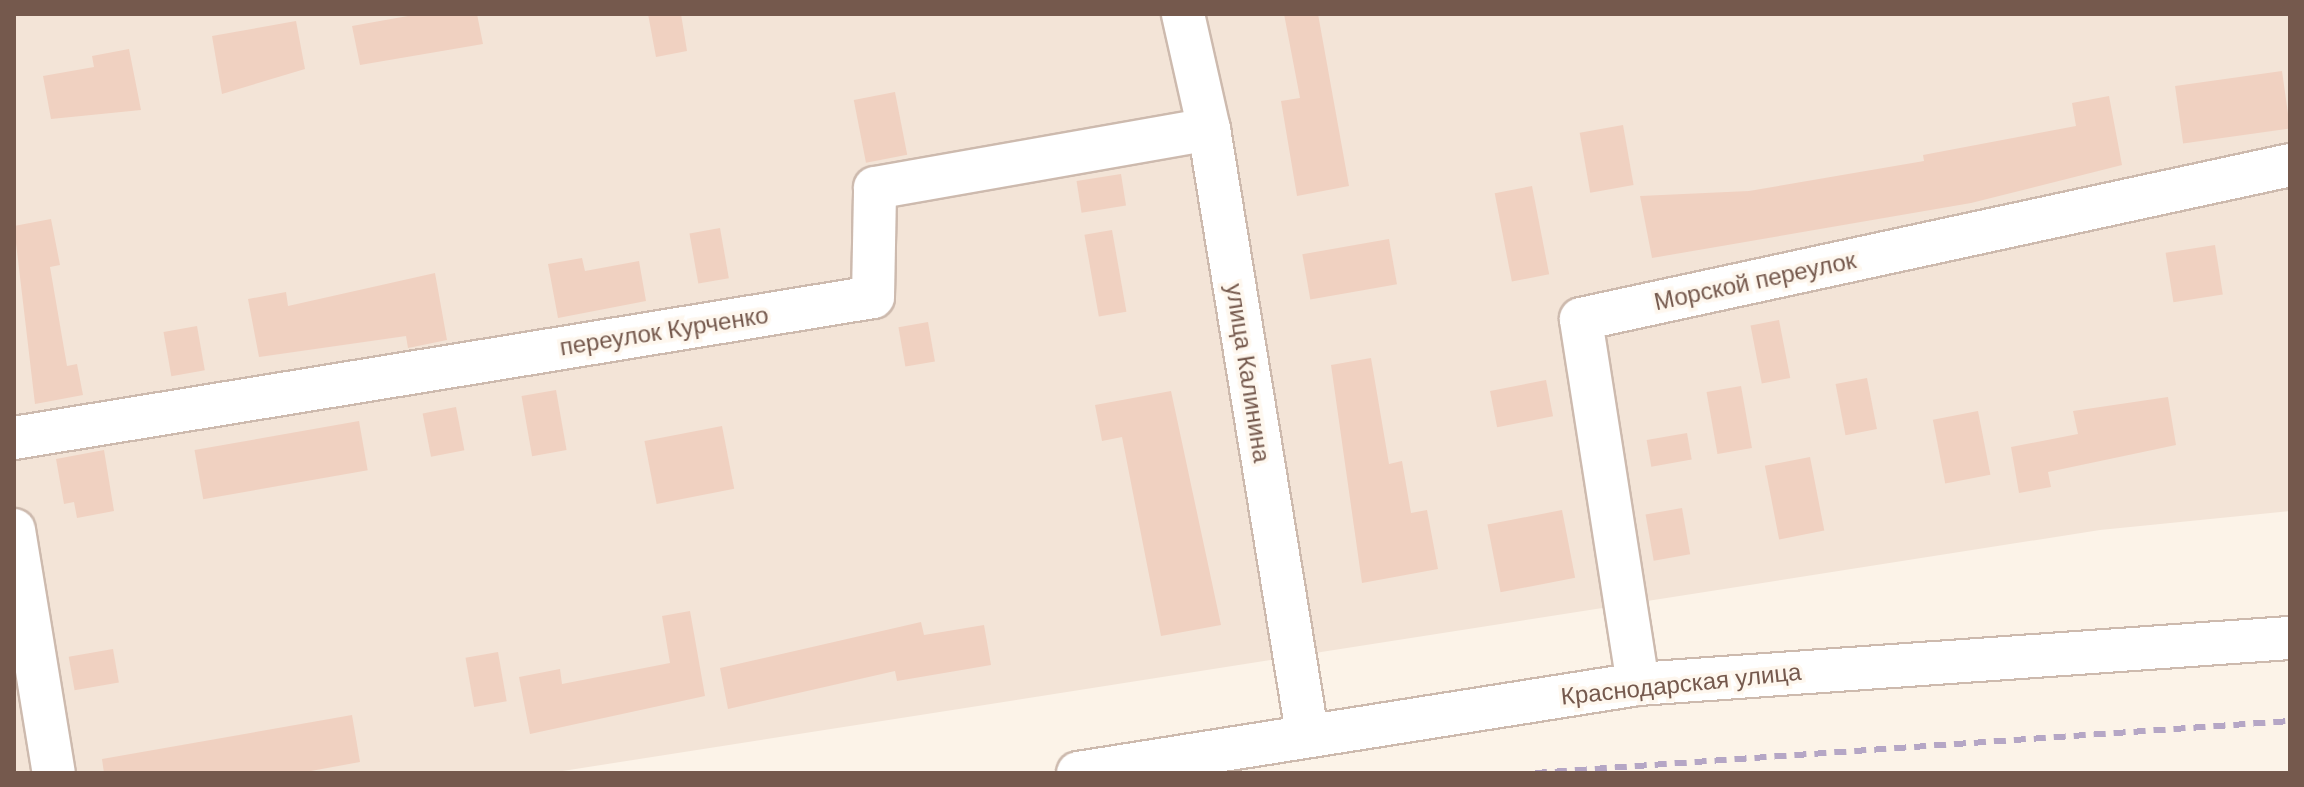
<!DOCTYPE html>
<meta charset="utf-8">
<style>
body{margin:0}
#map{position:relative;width:2304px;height:787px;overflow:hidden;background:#fcf3e8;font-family:Helvetica,sans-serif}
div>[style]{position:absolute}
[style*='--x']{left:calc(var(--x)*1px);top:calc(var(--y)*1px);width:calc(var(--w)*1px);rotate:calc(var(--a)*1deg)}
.residential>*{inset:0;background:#f3e4d7}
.building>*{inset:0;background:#f0d1c1;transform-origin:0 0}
.roads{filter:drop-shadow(2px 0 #cdbaae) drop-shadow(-2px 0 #cdbaae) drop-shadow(0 2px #cdbaae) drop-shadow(0 -2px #cdbaae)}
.minor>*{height:42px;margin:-21px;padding:0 21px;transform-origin:21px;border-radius:21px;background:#fff}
.rail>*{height:6px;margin-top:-3px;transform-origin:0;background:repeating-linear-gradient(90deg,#b5a6c5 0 12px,transparent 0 20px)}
span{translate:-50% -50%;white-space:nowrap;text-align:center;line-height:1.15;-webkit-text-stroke:7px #fef7ee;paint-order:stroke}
.street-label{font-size:24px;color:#75594d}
.frame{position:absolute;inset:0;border:16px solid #75594d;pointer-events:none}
</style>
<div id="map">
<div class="residential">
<div style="clip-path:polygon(14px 14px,2290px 14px,2290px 511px,2100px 530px,550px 773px,14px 773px)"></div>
</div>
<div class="building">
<div style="clip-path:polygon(419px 14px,477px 14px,483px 44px,360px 65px,352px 26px)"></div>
<div style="clip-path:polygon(648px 14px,681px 14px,687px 51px,656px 57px)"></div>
<div style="clip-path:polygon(1284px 14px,1318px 14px,1349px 186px,1297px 196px,1281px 101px,1300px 98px)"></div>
<div style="clip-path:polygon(296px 21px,305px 69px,222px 94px,212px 36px)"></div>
<div style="clip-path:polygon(129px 49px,141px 110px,51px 119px,43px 76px,94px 67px,92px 56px)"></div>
<div style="left:2282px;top:71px;width:58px;height:108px;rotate:82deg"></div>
<div style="left:895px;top:92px;width:64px;height:42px;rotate:79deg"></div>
<div style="clip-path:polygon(2109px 96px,2122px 165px,1971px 203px,1652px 258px,1640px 196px,1749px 191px,1924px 161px,1923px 155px,2076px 126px,2072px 103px)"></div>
<div style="left:1623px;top:125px;width:61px;height:44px;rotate:80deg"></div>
<div style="left:1121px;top:174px;width:32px;height:45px;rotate:81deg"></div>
<div style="left:1532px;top:186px;width:90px;height:38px;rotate:79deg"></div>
<div style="clip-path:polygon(51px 219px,60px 265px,50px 267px,67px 366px,77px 364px,83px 395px,35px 404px,14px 226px)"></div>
<div style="left:720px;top:228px;width:51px;height:31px;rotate:80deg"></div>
<div style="left:1112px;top:230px;width:83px;height:28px;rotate:80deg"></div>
<div style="left:1389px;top:239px;width:46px;height:88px;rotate:80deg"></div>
<div style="left:2215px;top:245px;width:50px;height:50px;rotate:81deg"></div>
<div style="clip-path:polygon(582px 258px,585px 271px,639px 261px,646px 301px,558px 318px,548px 264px)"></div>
<div style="clip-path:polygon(435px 273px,447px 340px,408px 348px,406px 336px,259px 357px,248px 299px,286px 292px,288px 306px)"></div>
<div style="left:1779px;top:320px;width:59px;height:29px;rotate:79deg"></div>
<div style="left:928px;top:322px;width:40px;height:30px;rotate:80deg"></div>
<div style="left:197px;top:326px;width:45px;height:34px;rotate:80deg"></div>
<div style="clip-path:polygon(1371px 358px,1389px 464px,1402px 461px,1411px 513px,1427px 510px,1438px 569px,1362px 583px,1331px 365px)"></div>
<div style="left:1867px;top:378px;width:52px;height:32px;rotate:79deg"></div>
<div style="left:1546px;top:380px;width:37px;height:57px;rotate:79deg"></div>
<div style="left:1741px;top:386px;width:63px;height:35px;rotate:80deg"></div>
<div style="left:556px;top:390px;width:61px;height:35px;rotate:80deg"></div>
<div style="clip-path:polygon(1171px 391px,1221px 625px,1161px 636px,1122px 437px,1102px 441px,1095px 405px)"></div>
<div style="clip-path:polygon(2168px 397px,2176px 445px,2048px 472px,2051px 487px,2019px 493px,2011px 447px,2078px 434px,2073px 411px)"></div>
<div style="left:456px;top:407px;width:44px;height:34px;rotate:79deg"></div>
<div style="left:1978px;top:411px;width:65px;height:46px;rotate:79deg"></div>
<div style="left:359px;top:421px;width:50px;height:167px;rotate:80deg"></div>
<div style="left:722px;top:426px;width:64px;height:79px;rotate:79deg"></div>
<div style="left:1687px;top:433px;width:27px;height:41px;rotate:80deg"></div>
<div style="clip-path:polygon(104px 450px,114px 511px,77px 518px,74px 502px,64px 504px,56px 459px)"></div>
<div style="left:1810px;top:457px;width:75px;height:46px;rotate:79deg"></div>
<div style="left:1682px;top:508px;width:47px;height:37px;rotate:80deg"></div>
<div style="left:1562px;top:510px;width:69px;height:76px;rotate:79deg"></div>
<div style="clip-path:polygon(690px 611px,705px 696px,530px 734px,519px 677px,560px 669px,562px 684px,670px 663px,662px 616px)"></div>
<div style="clip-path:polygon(921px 622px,924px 635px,984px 625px,991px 665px,897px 681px,895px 671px,728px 709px,720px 668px)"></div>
<div style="left:113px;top:649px;width:34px;height:45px;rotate:80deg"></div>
<div style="left:498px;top:652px;width:50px;height:33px;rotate:80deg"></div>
<div style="clip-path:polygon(352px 715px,360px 762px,300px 773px,104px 773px,102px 759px)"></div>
</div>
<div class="roads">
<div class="minor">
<div style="--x:1183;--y:14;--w:118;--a:77.3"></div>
<div style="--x:1209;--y:129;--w:612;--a:80.78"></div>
<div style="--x:14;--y:438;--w:870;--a:-9.32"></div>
<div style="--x:873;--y:297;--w:109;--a:-88.9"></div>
<div style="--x:875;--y:188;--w:339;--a:-10"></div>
<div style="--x:14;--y:530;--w:246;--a:80.7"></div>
<div style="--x:1638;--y:684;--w:369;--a:-98.9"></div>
<div style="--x:1581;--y:319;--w:726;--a:-12.25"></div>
<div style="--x:1078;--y:773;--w:567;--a:-9.03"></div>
<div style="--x:1638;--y:684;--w:654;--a:-4.04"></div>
</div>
</div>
<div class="rail">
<div style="--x:1535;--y:773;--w:757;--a:-3.94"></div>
</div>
<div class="street-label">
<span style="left:1755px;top:281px;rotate:-12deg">Морской переулок</span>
<span style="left:664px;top:331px;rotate:-9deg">переулок Курченко</span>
<span style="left:1248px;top:373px;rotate:81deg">улица Калинина</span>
<span style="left:1681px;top:684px;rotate:-6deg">Краснодарская улица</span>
</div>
<div class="frame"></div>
</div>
